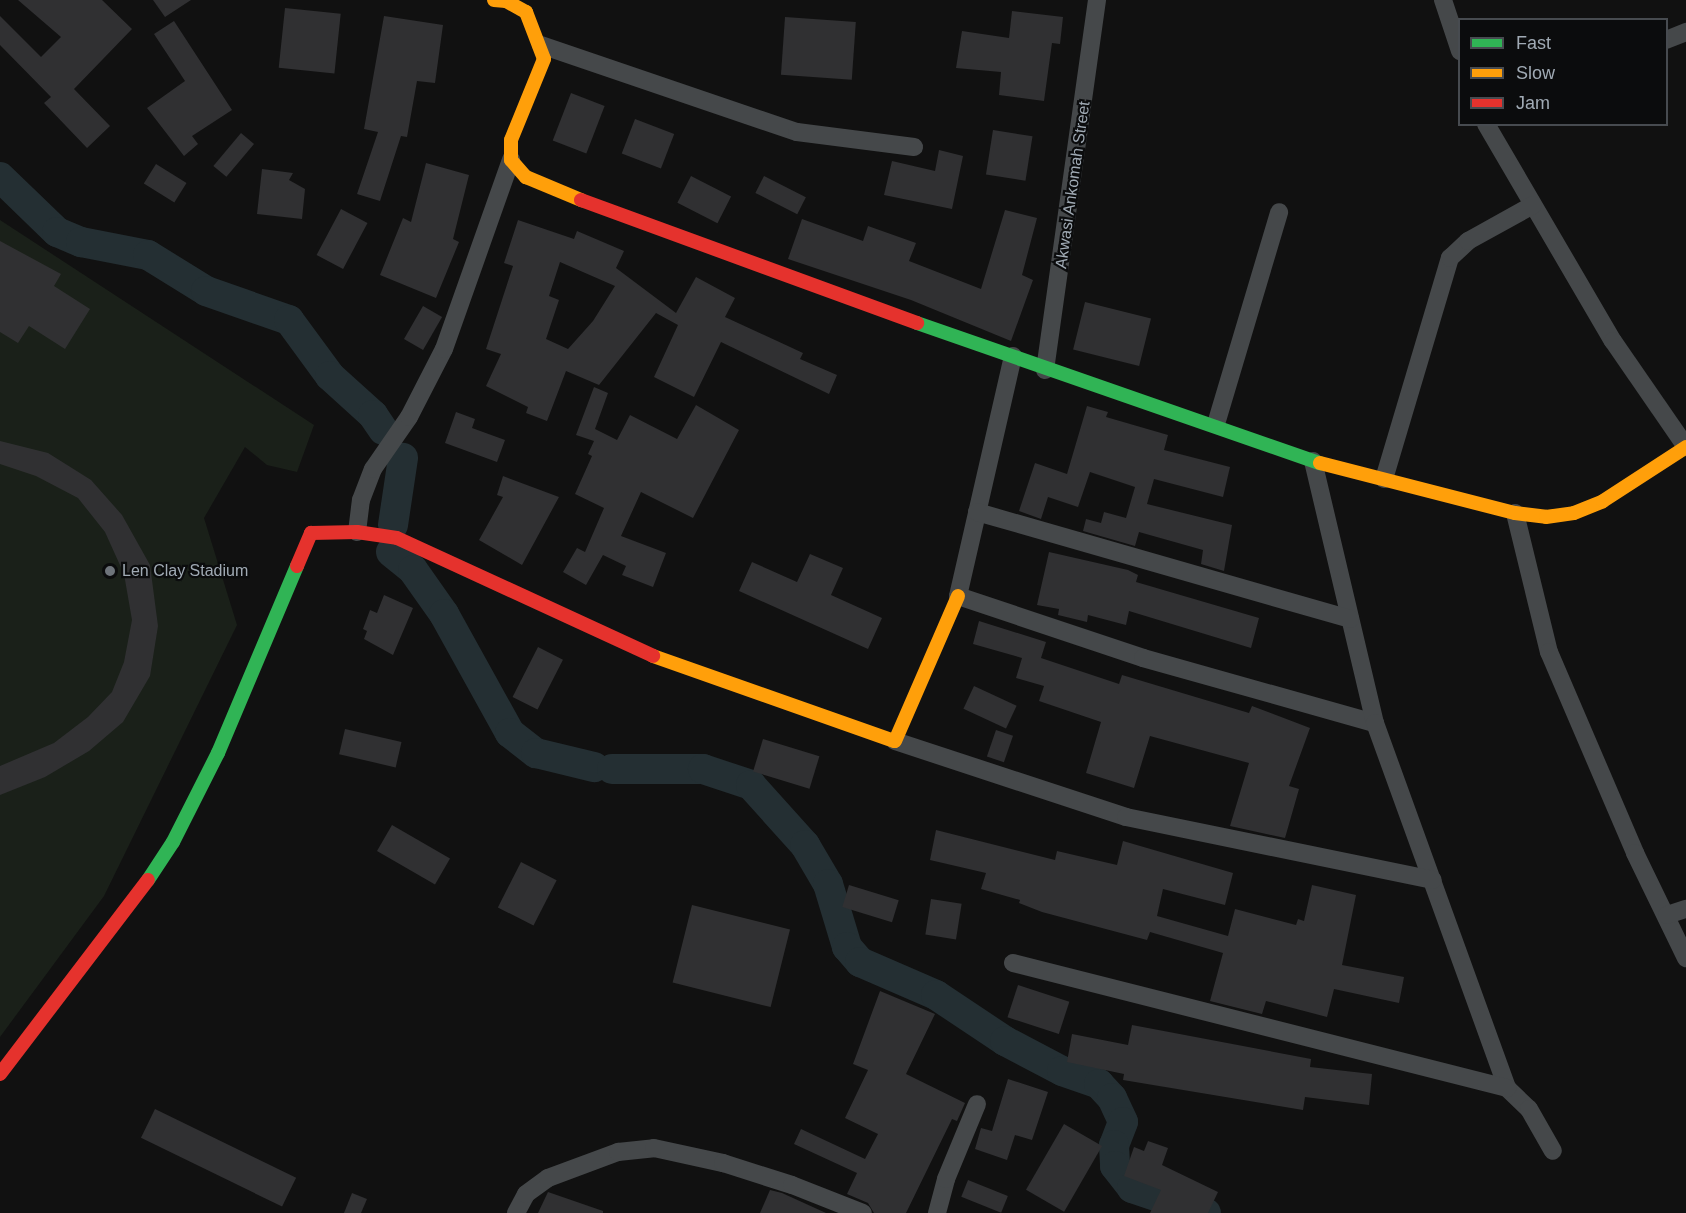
<!DOCTYPE html>
<style>
body{margin:0}
#map{position:relative;width:1686px;height:1213px;overflow:hidden;background:#111;font-family:Helvetica,sans-serif}
div>[style]{position:absolute}
[style*='--x']{left:calc(var(--x)*1px);top:calc(var(--y)*1px);width:calc(var(--w)*1px);rotate:calc(var(--a)*1deg)}
.green>*{inset:0;background:#1a2019}
.river>*{height:30px;margin:-15px;padding:0 15px;transform-origin:15px;border-radius:15px;background:#242f33}
.building>*{inset:0;background:#303032;transform-origin:0 0}
.street>*{height:18px;margin:-9px;padding:0 9px;transform-origin:9px;border-radius:9px;background:#45484a}
.fast>*{height:14px;margin:-7px;padding:0 7px;transform-origin:7px;border-radius:7px;background:#30b455}
.slow>*{height:14px;margin:-7px;padding:0 7px;transform-origin:7px;border-radius:7px;background:#ff9f0a}
.jam>*{height:14px;margin:-7px;padding:0 7px;transform-origin:7px;border-radius:7px;background:#e5322d}
.dots>*{width:16px;height:16px;translate:-50% -50%;box-sizing:border-box;border:3px solid #0b0c0d;border-radius:50%}
span{translate:-50% -50%;white-space:nowrap;text-align:center;line-height:1.15;-webkit-text-stroke:4.5px #0b0c0d;paint-order:stroke}
.street-label{font-size:16px;color:#a0aab4}
.poi-label{font-size:16px;color:#a0aab4}
.left{translate:0 -50%;text-align:left}
.legend{position:absolute;left:1458px;top:18px;width:210px;height:108px;box-sizing:border-box;background:#0b0c0d;border:2px solid #474b50;margin:0;padding:8px 10px;list-style:none;font-size:18px;color:#a0aab4}
.legend li{display:flex;align-items:center;gap:12px;height:30px}
.legend b{width:30px;border:2px solid #474b50}
</style>
<div id="map">
<div class="green">
<div style="clip-path:polygon(0 220px,314px 425px,297px 472px,267px 465px,245px 447px,204px 518px,237px 625px,104px 896px,0 1037px)"></div>
</div>
<div class="river">
<div style="--x:0;--y:177;--w:79;--a:44"></div>
<div style="--x:57;--y:232;--w:26;--a:23"></div>
<div style="--x:81;--y:242;--w:68;--a:11"></div>
<div style="--x:148;--y:255;--w:68;--a:31.8"></div>
<div style="--x:206;--y:291;--w:88;--a:19.3"></div>
<div style="--x:289;--y:320;--w:69;--a:53.8"></div>
<div style="--x:330;--y:376;--w:58;--a:42.2"></div>
<div style="--x:373;--y:415;--w:18;--a:56"></div>
<div style="--x:393;--y:525;--w:68;--a:-81.5"></div>
<div style="--x:391;--y:552;--w:28;--a:39"></div>
<div style="--x:413;--y:570;--w:54;--a:54.8"></div>
<div style="--x:444;--y:614;--w:136;--a:61"></div>
<div style="--x:510;--y:733;--w:33;--a:38"></div>
<div style="--x:536;--y:753;--w:60;--a:13.6"></div>
<div style="--x:612;--y:769;--w:91;--a:0"></div>
<div style="--x:703;--y:769;--w:51;--a:18.4"></div>
<div style="--x:751;--y:785;--w:81;--a:48"></div>
<div style="--x:805;--y:845;--w:45;--a:59.5"></div>
<div style="--x:828;--y:884;--w:66;--a:73.2"></div>
<div style="--x:847;--y:947;--w:20;--a:49"></div>
<div style="--x:860;--y:962;--w:83;--a:23.5"></div>
<div style="--x:936;--y:995;--w:83;--a:33.7"></div>
<div style="--x:1005;--y:1041;--w:64;--a:27.8"></div>
<div style="--x:1062;--y:1071;--w:39;--a:19"></div>
<div style="--x:1099;--y:1084;--w:19;--a:47"></div>
<div style="--x:1112;--y:1098;--w:26;--a:65"></div>
<div style="--x:1123;--y:1122;--w:25;--a:111"></div>
<div style="--x:1114;--y:1145;--w:21;--a:87"></div>
<div style="--x:1115;--y:1166;--w:28;--a:52"></div>
<div style="--x:1132;--y:1188;--w:78;--a:18.7"></div>
</div>
<div class="building">
<div style="clip-path:polygon(18px 0,102px 0,132px 29px,74px 89px,110px 126px,87px 148px,44px 103px,51px 97px,0 45px,0 16px,41px 57px,61px 37px)"></div>
<div style="clip-path:polygon(153px 0,191px 0,165px 17px)"></div>
<div style="left:285px;top:8px;width:56px;height:60px;rotate:6deg"></div>
<div style="clip-path:polygon(1012px 11px,1063px 17px,1060px 44px,1052px 43px,1044px 101px,999px 95px,1001px 72px,956px 68px,962px 31px,1009px 38px)"></div>
<div style="clip-path:polygon(384px 16px,443px 25px,435px 83px,417px 81px,407px 137px,401px 136px,380px 201px,357px 194px,378px 132px,364px 129px)"></div>
<div style="left:785px;top:17px;width:71px;height:58px;rotate:4deg"></div>
<div style="clip-path:polygon(174px 21px,232px 110px,192px 136px,198px 144px,184px 156px,147px 108px,185px 81px,154px 34px)"></div>
<div style="left:571px;top:93px;width:36px;height:51px;rotate:21deg"></div>
<div style="left:635px;top:119px;width:42px;height:37px;rotate:21deg"></div>
<div style="left:993px;top:130px;width:40px;height:45px;rotate:9deg"></div>
<div style="left:241px;top:133px;width:17px;height:43px;rotate:40deg"></div>
<div style="clip-path:polygon(939px 150px,963px 156px,952px 209px,884px 195px,892px 161px,935px 171px)"></div>
<div style="clip-path:polygon(426px 163px,469px 175px,453px 239px,459px 242px,436px 298px,380px 275px,403px 218px,411px 222px)"></div>
<div style="left:156px;top:164px;width:36px;height:23px;rotate:32deg"></div>
<div style="clip-path:polygon(262px 169px,293px 173px,289px 180px,305px 189px,302px 219px,257px 214px)"></div>
<div style="left:691px;top:176px;width:45px;height:30px;rotate:27deg"></div>
<div style="left:764px;top:176px;width:47px;height:19px;rotate:27deg"></div>
<div style="left:341px;top:209px;width:30px;height:52px;rotate:28deg"></div>
<div style="clip-path:polygon(1005px 210px,1037px 218px,1022px 275px,1033px 280px,1011px 341px,911px 300px,788px 259px,802px 219px,863px 241px,868px 226px,916px 243px,909px 261px,981px 289px)"></div>
<div style="clip-path:polygon(evenodd,518px 220px,574px 239px,577px 231px,624px 251px,616px 268px,676px 313px,696px 277px,735px 298px,725px 317px,803px 353px,800px 359px,837px 375px,829px 394px,721px 342px,694px 397px,654px 377px,678px 325px,656px 313px,599px 385px,566px 371px,547px 421px,526px 413px,528px 407px,486px 386px,501px 354px,486px 349px,513px 266px,504px 263px,518px 220px,560px 262px,615px 286px,593px 321px,568px 349px,546px 339px,559px 300px,549px 296px,560px 262px)"></div>
<div style="clip-path:polygon(0 241px,61px 274px,54px 286px,90px 309px,65px 349px,29px 326px,18px 343px,0 332px)"></div>
<div style="left:1085px;top:302px;width:68px;height:49px;rotate:14deg"></div>
<div style="left:423px;top:306px;width:22px;height:38px;rotate:30deg"></div>
<div style="clip-path:polygon(594px 387px,608px 393px,595px 429px,617px 440px,630px 415px,677px 439px,696px 405px,739px 430px,693px 518px,641px 492px,621px 536px,666px 553px,653px 587px,622px 575px,626px 566px,603px 555px,586px 585px,563px 572px,577px 548px,585px 552px,604px 508px,575px 494px,592px 456px,588px 454px,594px 441px,576px 435px)"></div>
<div style="clip-path:polygon(1087px 406px,1108px 412px,1106px 417px,1168px 435px,1164px 450px,1230px 467px,1223px 497px,1154px 479px,1147px 504px,1232px 525px,1224px 571px,1201px 564px,1203px 550px,1139px 532px,1135px 546px,1083px 531px,1086px 519px,1101px 523px,1104px 512px,1126px 518px,1135px 487px,1090px 472px,1078px 507px,1048px 497px,1041px 519px,1019px 511px,1035px 463px,1067px 474px)"></div>
<div style="clip-path:polygon(456px 412px,475px 419px,472px 428px,505px 440px,497px 462px,445px 443px)"></div>
<div style="clip-path:polygon(0 441px,48px 453px,91px 480px,122px 515px,150px 565px,158px 626px,150px 676px,123px 722px,89px 751px,45px 777px,0 795px,0 766px,54px 743px,88px 717px,112px 692px,124px 662px,132px 620px,124px 574px,105px 532px,78px 498px,36px 476px,0 464px)"></div>
<div style="clip-path:polygon(503px 476px,559px 497px,522px 565px,479px 540px,503px 497px,497px 495px)"></div>
<div style="clip-path:polygon(1049px 552px,1128px 570px,1138px 575px,1136px 582px,1259px 618px,1251px 648px,1129px 611px,1126px 625px,1088px 615px,1087px 622px,1058px 615px,1059px 609px,1037px 605px)"></div>
<div style="clip-path:polygon(810px 554px,843px 568px,831px 595px,882px 618px,868px 649px,739px 591px,752px 562px,797px 582px)"></div>
<div style="clip-path:polygon(384px 595px,413px 608px,393px 655px,364px 639px,367px 631px,363px 629px,370px 610px,377px 613px)"></div>
<div style="clip-path:polygon(979px 621px,1046px 642px,1041px 658px,1119px 684px,1122px 675px,1249px 713px,1252px 706px,1310px 728px,1289px 786px,1299px 789px,1285px 838px,1230px 826px,1249px 763px,1150px 736px,1134px 788px,1086px 773px,1101px 722px,1039px 701px,1044px 686px,1016px 678px,1022px 658px,973px 644px)"></div>
<div style="left:538px;top:647px;width:28px;height:56px;rotate:27deg"></div>
<div style="left:974px;top:686px;width:47px;height:25px;rotate:25deg"></div>
<div style="left:345px;top:729px;width:58px;height:26px;rotate:13deg"></div>
<div style="left:996px;top:730px;width:18px;height:28px;rotate:19deg"></div>
<div style="left:763px;top:739px;width:59px;height:34px;rotate:17deg"></div>
<div style="left:392px;top:825px;width:67px;height:30px;rotate:30deg"></div>
<div style="clip-path:polygon(936px 830px,1055px 860px,1057px 851px,1117px 865px,1123px 841px,1233px 873px,1225px 905px,1163px 889px,1157px 916px,1228px 936px,1235px 909px,1296px 925px,1298px 919px,1304px 921px,1312px 885px,1356px 895px,1342px 965px,1404px 977px,1399px 1003px,1334px 989px,1327px 1017px,1266px 1001px,1262px 1014px,1210px 1001px,1223px 953px,1150px 932px,1147px 940px,1042px 912px,1019px 903px,1020px 900px,981px 889px,986px 873px,930px 860px)"></div>
<div style="left:521px;top:862px;width:40px;height:51px;rotate:27deg"></div>
<div style="left:849px;top:885px;width:52px;height:23px;rotate:17deg"></div>
<div style="left:931px;top:899px;width:31px;height:36px;rotate:9deg"></div>
<div style="left:692px;top:905px;width:101px;height:80px;rotate:14deg"></div>
<div style="left:1018px;top:985px;width:54px;height:34px;rotate:18deg"></div>
<div style="clip-path:polygon(880px 991px,935px 1014px,906px 1074px,965px 1103px,957px 1121px,952px 1119px,906px 1213px,874px 1213px,868px 1203px,847px 1194px,857px 1173px,794px 1144px,801px 1129px,865px 1159px,878px 1134px,845px 1118px,868px 1070px,853px 1064px)"></div>
<div style="clip-path:polygon(1132px 1025px,1311px 1059px,1310px 1067px,1372px 1074px,1369px 1105px,1305px 1097px,1303px 1110px,1123px 1080px,1124px 1074px,1067px 1062px,1072px 1034px,1128px 1045px)"></div>
<div style="clip-path:polygon(1008px 1079px,1048px 1092px,1032px 1140px,1015px 1135px,1007px 1160px,975px 1149px,981px 1128px,992px 1131px)"></div>
<div style="left:155px;top:1109px;width:157px;height:32px;rotate:26deg"></div>
<div style="left:1064px;top:1124px;width:44px;height:76px;rotate:30deg"></div>
<div style="clip-path:polygon(1148px 1141px,1168px 1148px,1162px 1165px,1218px 1192px,1208px 1213px,1150px 1213px,1161px 1190px,1124px 1176px,1134px 1147px,1144px 1151px)"></div>
<div style="left:968px;top:1180px;width:43px;height:18px;rotate:22deg"></div>
<div style="clip-path:polygon(770px 1190px,782px 1193px,826px 1213px,760px 1213px)"></div>
<div style="clip-path:polygon(548px 1192px,603px 1211px,603px 1213px,538px 1213px)"></div>
<div style="clip-path:polygon(352px 1193px,367px 1199px,361px 1213px,344px 1213px)"></div>
</div>
<div class="street">
<div style="--x:1443;--y:0;--w:54;--a:71.6"></div>
<div style="--x:1666;--y:40;--w:22;--a:-22"></div>
<div style="--x:541;--y:45;--w:270;--a:18.8"></div>
<div style="--x:797;--y:132;--w:118;--a:7.3"></div>
<div style="--x:1486;--y:124;--w:251;--a:59.7"></div>
<div style="--x:1613;--y:341;--w:129;--a:55.4"></div>
<div style="--x:1013;--y:356;--w:246;--a:102.9"></div>
<div style="--x:958;--y:596;--w:195;--a:18.5"></div>
<div style="--x:1143;--y:658;--w:241;--a:15.7"></div>
<div style="--x:1045;--y:370;--w:374;--a:-82"></div>
<div style="--x:1216;--y:424;--w:221;--a:-73.4"></div>
<div style="--x:1313;--y:461;--w:269;--a:76.7"></div>
<div style="--x:1375;--y:723;--w:388;--a:70.1"></div>
<div style="--x:1507;--y:1088;--w:30;--a:44"></div>
<div style="--x:1529;--y:1109;--w:48;--a:60.3"></div>
<div style="--x:1384;--y:479;--w:231;--a:-73.4"></div>
<div style="--x:1450;--y:258;--w:25;--a:-43"></div>
<div style="--x:1468;--y:241;--w:74;--a:-29"></div>
<div style="--x:977;--y:512;--w:388;--a:16"></div>
<div style="--x:1515;--y:513;--w:143;--a:76.3"></div>
<div style="--x:1549;--y:652;--w:219;--a:66.8"></div>
<div style="--x:1635;--y:853;--w:117;--a:64.1"></div>
<div style="--x:357;--y:532;--w:32;--a:-83"></div>
<div style="--x:361;--y:500;--w:33;--a:-69"></div>
<div style="--x:373;--y:469;--w:63;--a:-55.3"></div>
<div style="--x:409;--y:417;--w:76;--a:-62.8"></div>
<div style="--x:444;--y:349;--w:201;--a:-70.5"></div>
<div style="--x:895;--y:741;--w:243;--a:18.2"></div>
<div style="--x:1126;--y:817;--w:313;--a:11.6"></div>
<div style="--x:1667;--y:915;--w:20;--a:-18"></div>
<div style="--x:1013;--y:963;--w:510;--a:14.2"></div>
<div style="--x:516;--y:1213;--w:21;--a:-62"></div>
<div style="--x:526;--y:1194;--w:27;--a:-36"></div>
<div style="--x:548;--y:1178;--w:75;--a:-20.4"></div>
<div style="--x:618;--y:1152;--w:36;--a:-6"></div>
<div style="--x:654;--y:1148;--w:71;--a:12.3"></div>
<div style="--x:723;--y:1163;--w:72;--a:17.7"></div>
<div style="--x:792;--y:1185;--w:76;--a:21.5"></div>
<div style="--x:937;--y:1213;--w:35;--a:-75"></div>
<div style="--x:946;--y:1179;--w:81;--a:-67.5"></div>
</div>
<div class="fast">
<div style="--x:917;--y:323;--w:427;--a:19.2"></div>
<div style="--x:148;--y:880;--w:45;--a:-56.7"></div>
<div style="--x:173;--y:842;--w:100;--a:-63.2"></div>
<div style="--x:218;--y:753;--w:203;--a:-67.1"></div>
</div>
<div class="slow">
<div style="--x:494;--y:0;--w:12;--a:5"></div>
<div style="--x:506;--y:1;--w:23;--a:29"></div>
<div style="--x:526;--y:12;--w:50;--a:69"></div>
<div style="--x:544;--y:59;--w:87;--a:112.2"></div>
<div style="--x:511;--y:140;--w:20;--a:90"></div>
<div style="--x:511;--y:160;--w:23;--a:49"></div>
<div style="--x:526;--y:177;--w:60;--a:22.7"></div>
<div style="--x:1320;--y:463;--w:201;--a:14.4"></div>
<div style="--x:1515;--y:513;--w:31;--a:7"></div>
<div style="--x:1546;--y:517;--w:28;--a:-8"></div>
<div style="--x:1574;--y:513;--w:31;--a:-22"></div>
<div style="--x:1603;--y:501;--w:99;--a:-33"></div>
<div style="--x:653;--y:656;--w:256;--a:19.4"></div>
<div style="--x:895;--y:741;--w:158;--a:-66.5"></div>
</div>
<div class="jam">
<div style="--x:581;--y:200;--w:358;--a:20.1"></div>
<div style="--x:297;--y:566;--w:36;--a:-67"></div>
<div style="--x:311;--y:533;--w:46;--a:-1.2"></div>
<div style="--x:357;--y:532;--w:40;--a:8.5"></div>
<div style="--x:397;--y:538;--w:282;--a:24.7"></div>
<div style="--x:0;--y:1074;--w:244;--a:-52.7"></div>
</div>
<div class="dots">
<div style="left:110px;top:571px;background:#6e747b"></div>
</div>
<div class="street-label">
<span style="left:1073px;top:185px;rotate:-82deg">Akwasi Ankomah Street</span>
</div>
<div class="poi-label">
<span class="left" style="left:122px;top:571px">Len Clay Stadium</span>
</div>
<ul class="legend">
<li><b style="height:8px;background:#30b455"></b>Fast</li>
<li><b style="height:8px;background:#ff9f0a"></b>Slow</li>
<li><b style="height:8px;background:#e5322d"></b>Jam</li>
</ul>
</div>
